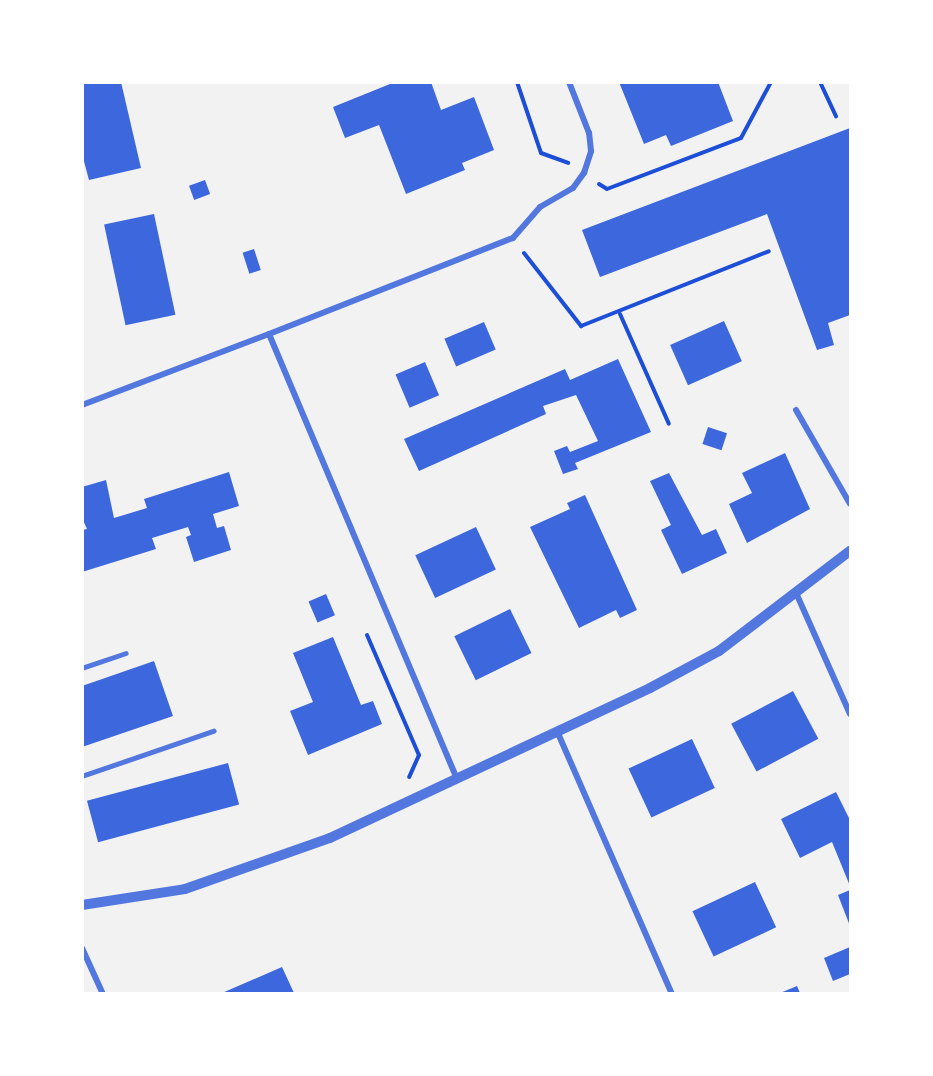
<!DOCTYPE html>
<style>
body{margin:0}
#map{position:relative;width:933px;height:1076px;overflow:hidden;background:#f2f2f2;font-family:Inter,sans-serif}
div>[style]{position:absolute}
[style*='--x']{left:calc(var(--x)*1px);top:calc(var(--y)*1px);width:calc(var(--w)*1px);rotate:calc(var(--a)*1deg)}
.building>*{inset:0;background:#3d67dc;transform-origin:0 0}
.path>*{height:4px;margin:-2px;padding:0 2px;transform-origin:2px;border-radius:2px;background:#1d4ed8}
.service>*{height:4.5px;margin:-2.25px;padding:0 2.25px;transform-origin:2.25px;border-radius:2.25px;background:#5277de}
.minor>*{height:6px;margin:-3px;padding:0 3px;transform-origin:3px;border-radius:3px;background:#5277de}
.tertiary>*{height:10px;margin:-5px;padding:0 5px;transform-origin:5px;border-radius:5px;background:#5277de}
span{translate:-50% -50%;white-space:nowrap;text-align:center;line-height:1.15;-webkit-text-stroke:4.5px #fff;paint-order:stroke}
.frame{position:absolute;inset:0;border:84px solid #fff;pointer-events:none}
</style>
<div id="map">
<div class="building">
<div style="clip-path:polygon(82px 82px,121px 82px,141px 168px,89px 180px,82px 154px)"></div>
<div style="clip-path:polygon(395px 82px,431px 82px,441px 110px,474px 97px,494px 150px,462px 163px,465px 170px,406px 194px,379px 125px,345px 138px,333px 107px)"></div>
<div style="clip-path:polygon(619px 82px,718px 82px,733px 121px,671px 146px,666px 135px,644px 144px)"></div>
<div style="clip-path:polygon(850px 128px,850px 315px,828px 323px,834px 345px,817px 350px,767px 214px,600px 277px,582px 230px)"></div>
<div style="left:205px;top:180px;width:15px;height:17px;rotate:70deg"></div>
<div style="left:154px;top:214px;width:103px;height:51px;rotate:78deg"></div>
<div style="left:254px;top:249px;width:22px;height:12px;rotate:72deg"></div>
<div style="left:724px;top:321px;width:44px;height:59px;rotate:66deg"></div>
<div style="left:484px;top:322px;width:30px;height:43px;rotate:67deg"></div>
<div style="clip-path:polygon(618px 359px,651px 432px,575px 463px,578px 469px,563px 474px,554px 451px,567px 446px,570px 452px,598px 441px,576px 395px,543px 406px,546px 414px,419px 471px,404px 439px,565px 369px,570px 380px)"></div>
<div style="left:425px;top:362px;width:36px;height:32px;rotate:67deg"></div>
<div style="left:708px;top:427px;width:20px;height:18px;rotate:18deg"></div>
<div style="clip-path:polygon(785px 453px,810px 509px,747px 543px,729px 504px,752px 493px,742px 473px)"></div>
<div style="clip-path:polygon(229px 472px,239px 506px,213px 514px,217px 528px,224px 526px,231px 550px,194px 562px,186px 537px,191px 535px,188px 527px,152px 538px,156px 549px,82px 572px,82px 530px,87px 529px,82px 518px,82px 487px,106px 480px,114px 518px,147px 508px,144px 499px)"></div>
<div style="clip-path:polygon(669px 473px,702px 535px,716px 529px,727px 553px,682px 574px,661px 530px,671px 525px,650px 481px)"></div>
<div style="clip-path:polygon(585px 495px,637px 610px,620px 618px,616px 610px,579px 628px,530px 527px,570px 509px,567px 503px)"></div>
<div style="left:476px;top:527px;width:47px;height:67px;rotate:65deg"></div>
<div style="left:326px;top:594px;width:23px;height:19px;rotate:67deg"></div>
<div style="left:510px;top:609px;width:49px;height:62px;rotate:64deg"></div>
<div style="clip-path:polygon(333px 637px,361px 705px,373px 701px,382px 724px,308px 755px,290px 711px,313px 702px,293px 653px)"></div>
<div style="clip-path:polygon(154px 661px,173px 716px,82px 747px,82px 686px)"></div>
<div style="left:793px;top:691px;width:54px;height:70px;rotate:62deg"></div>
<div style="left:692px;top:739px;width:54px;height:70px;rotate:65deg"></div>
<div style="left:228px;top:763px;width:43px;height:146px;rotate:75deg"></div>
<div style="clip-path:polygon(836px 792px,850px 820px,850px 886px,832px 842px,800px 858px,781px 819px)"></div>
<div style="left:755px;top:882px;width:50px;height:69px;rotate:65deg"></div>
<div style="clip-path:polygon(850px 890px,850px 926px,838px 895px)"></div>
<div style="clip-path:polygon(850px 947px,850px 974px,833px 981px,824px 958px)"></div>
<div style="clip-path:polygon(282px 967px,294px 993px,222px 993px)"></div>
<div style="clip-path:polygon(797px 986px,800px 993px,780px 993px)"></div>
</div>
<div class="path">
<div style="--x:517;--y:82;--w:75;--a:71.3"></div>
<div style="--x:541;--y:153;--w:29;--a:20"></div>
<div style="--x:820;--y:82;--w:38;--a:65"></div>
<div style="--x:599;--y:184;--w:9;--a:32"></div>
<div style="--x:607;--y:189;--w:143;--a:-20.8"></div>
<div style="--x:741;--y:138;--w:64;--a:-61.8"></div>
<div style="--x:524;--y:253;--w:93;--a:52"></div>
<div style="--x:581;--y:326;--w:202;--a:-21.7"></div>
<div style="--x:620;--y:314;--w:120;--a:66"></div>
<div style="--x:367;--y:635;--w:131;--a:66.6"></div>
<div style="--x:419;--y:755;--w:24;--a:114"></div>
</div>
<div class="service">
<div style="--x:82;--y:668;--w:46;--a:-18.8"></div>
<div style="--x:82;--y:776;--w:139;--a:-19"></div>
</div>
<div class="minor">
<div style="--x:269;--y:334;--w:262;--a:-21.5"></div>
<div style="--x:513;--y:238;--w:41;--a:-48.9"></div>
<div style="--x:540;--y:207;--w:38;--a:-30"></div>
<div style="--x:573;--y:188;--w:19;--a:-54"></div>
<div style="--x:584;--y:173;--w:23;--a:-72"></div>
<div style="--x:591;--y:151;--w:18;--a:-96"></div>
<div style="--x:589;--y:133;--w:55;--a:-111.4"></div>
<div style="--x:82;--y:405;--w:200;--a:-20.8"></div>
<div style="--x:269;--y:334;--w:482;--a:67.1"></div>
<div style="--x:796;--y:410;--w:108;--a:60.1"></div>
<div style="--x:797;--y:595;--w:130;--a:66"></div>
<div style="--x:557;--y:731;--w:287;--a:66.4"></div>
<div style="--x:82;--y:948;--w:51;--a:65.5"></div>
</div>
<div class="tertiary">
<div style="--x:82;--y:905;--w:104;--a:-8.8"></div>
<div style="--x:185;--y:889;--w:154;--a:-19.4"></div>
<div style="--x:330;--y:838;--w:353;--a:-25.1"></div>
<div style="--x:650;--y:688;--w:78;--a:-28.2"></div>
<div style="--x:719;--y:651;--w:165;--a:-37.4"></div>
</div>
<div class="frame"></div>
</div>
